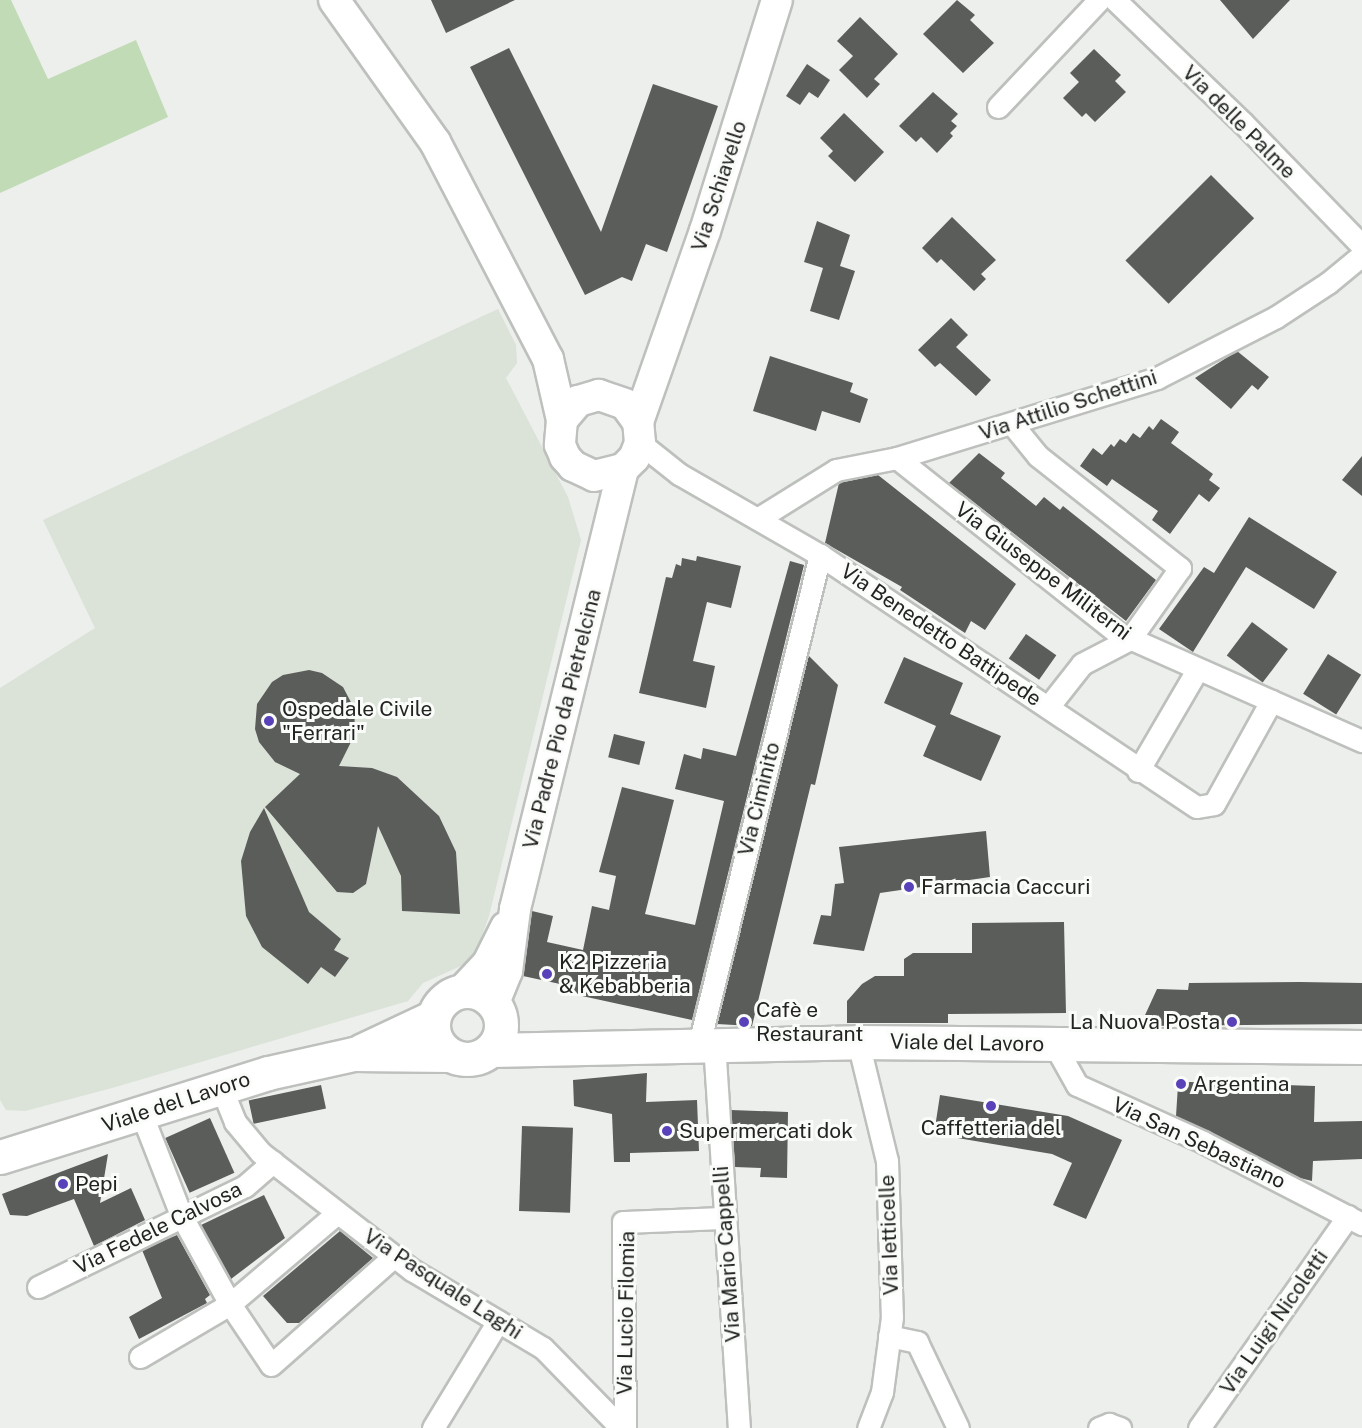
<!DOCTYPE html>
<meta charset="utf-8">
<style>
body{margin:0}
#map{position:relative;width:1362px;height:1428px;overflow:hidden;background:#ecefeb;font-family:"Public Sans",sans-serif}
div>[style]{position:absolute}
[style*='--x']{left:calc(var(--x)*1px);top:calc(var(--y)*1px);width:calc(var(--w)*1px);rotate:calc(var(--a)*1deg)}
.built>*{inset:0;background:#dbe2d8}
.green>*{inset:0;background:#c2dbb7}
.building>*{inset:0;background:#5b5d5a;transform-origin:0 0}
.roads{filter:drop-shadow(2px 0 #bdc0bc) drop-shadow(-2px 0 #bdc0bc) drop-shadow(0 2px #bdc0bc) drop-shadow(0 -2px #bdc0bc)}
.street>*{height:21px;margin:-10.5px;padding:0 10.5px;transform-origin:10.5px;border-radius:10.5px;background:#fff}
.secondary>*{height:30px;margin:-15px;padding:0 15px;transform-origin:15px;border-radius:15px;background:#fff}
.primary>*{height:33px;margin:-16.5px;padding:0 16.5px;transform-origin:16.5px;border-radius:16.5px;background:#fff}
.primary>.ring{margin:-16.5px;padding:0;box-sizing:content-box;background:none;border:33px solid #fff;border-radius:50%}
.dots>*{width:16px;height:16px;translate:-50% -50%;box-sizing:border-box;border:3px solid #fafcf9;border-radius:50%}
span{translate:-50% -50%;white-space:nowrap;text-align:center;line-height:1.15;-webkit-text-stroke:6px #fafcf9;paint-order:stroke}
.street-label{font-size:21px;color:#222322}
.poi-label{font-size:21px;color:#222322}
.left{translate:0 -50%;text-align:left}
.right{translate:-100% -50%;text-align:right}
</style>
<div id="map">
<div class="built">
<div style="clip-path:polygon(498px 309px,516px 345px,517px 363px,506px 378px,568px 497px,581px 540px,489px 916px,476px 952px,463px 965px,423px 983px,408px 1001px,112px 1088px,25px 1111px,6px 1110px,0 1100px,0 688px,95px 628px,43px 520px)"></div>
</div>
<div class="green">
<div style="clip-path:polygon(0 0,11px 0,48px 79px,136px 40px,168px 117px,0 193px)"></div>
</div>
<div class="building">
<div style="clip-path:polygon(431px 0,515px 0,446px 33px)"></div>
<div style="clip-path:polygon(957px 0,975px 15px,970px 20px,994px 43px,963px 73px,923px 34px)"></div>
<div style="clip-path:polygon(1220px 0,1290px 0,1253px 39px)"></div>
<div style="clip-path:polygon(860px 17px,898px 54px,874px 79px,880px 84px,867px 98px,839px 70px,853px 56px,837px 41px)"></div>
<div style="clip-path:polygon(509px 48px,601px 232px,653px 84px,718px 106px,667px 252px,646px 244px,632px 281px,622px 277px,585px 295px,470px 67px)"></div>
<div style="clip-path:polygon(1094px 49px,1121px 75px,1115px 81px,1126px 92px,1095px 122px,1086px 113px,1082px 117px,1063px 98px,1079px 82px,1070px 73px)"></div>
<div style="clip-path:polygon(807px 64px,830px 80px,818px 98px,809px 92px,800px 105px,786px 96px)"></div>
<div style="clip-path:polygon(933px 92px,958px 114px,951px 121px,957px 126px,950px 133px,953px 136px,937px 153px,921px 137px,916px 142px,899px 126px)"></div>
<div style="clip-path:polygon(844px 113px,884px 152px,855px 182px,828px 156px,833px 151px,820px 138px)"></div>
<div style="left:1211px;top:175px;width:61px;height:121px;rotate:45deg"></div>
<div style="clip-path:polygon(952px 217px,996px 260px,981px 274px,986px 279px,974px 291px,941px 259px,937px 263px,922px 248px)"></div>
<div style="clip-path:polygon(817px 221px,850px 235px,840px 266px,855px 271px,839px 320px,810px 311px,823px 268px,804px 262px)"></div>
<div style="clip-path:polygon(951px 318px,968px 335px,956px 347px,991px 380px,976px 396px,940px 363px,935px 367px,918px 350px)"></div>
<div style="clip-path:polygon(1237px 351px,1269px 377px,1258px 390px,1252px 385px,1231px 409px,1195px 378px)"></div>
<div style="clip-path:polygon(770px 356px,853px 383px,850px 392px,868px 399px,860px 423px,822px 411px,816px 431px,753px 411px)"></div>
<div style="clip-path:polygon(1161px 419px,1179px 432px,1171px 443px,1213px 474px,1209px 480px,1220px 488px,1209px 502px,1199px 494px,1170px 534px,1152px 520px,1158px 511px,1112px 479px,1107px 486px,1080px 466px,1093px 448px,1102px 455px,1111px 444px,1114px 447px,1120px 439px,1126px 443px,1133px 433px,1140px 438px,1149px 426px,1153px 430px)"></div>
<div style="clip-path:polygon(979px 453px,1005px 473px,1001px 478px,1036px 506px,1044px 497px,1060px 510px,1063px 506px,1156px 580px,1126px 621px,949px 483px)"></div>
<div style="clip-path:polygon(1362px 456px,1362px 496px,1342px 480px)"></div>
<div style="clip-path:polygon(878px 475px,1016px 584px,985px 630px,971px 621px,965px 633px,900px 590px,902px 587px,825px 543px,839px 483px)"></div>
<div style="clip-path:polygon(1249px 517px,1337px 572px,1314px 609px,1246px 567px,1193px 652px,1159px 629px,1204px 567px,1214px 573px)"></div>
<div style="clip-path:polygon(697px 556px,741px 566px,731px 608px,707px 602px,693px 661px,715px 666px,706px 708px,639px 693px,666px 577px,672px 578px,676px 564px,681px 566px,682px 558px,696px 561px)"></div>
<div style="clip-path:polygon(790px 561px,804px 565px,692px 1020px,573px 994px,574px 987px,523px 976px,532px 911px,553px 916px,547px 942px,583px 950px,592px 906px,609px 910px,616px 876px,599px 872px,622px 787px,674px 800px,645px 914px,695px 925px,724px 801px,675px 789px,684px 754px,701px 759px,703px 748px,736px 756px)"></div>
<div style="left:1252px;top:622px;width:45px;height:42px;rotate:37deg"></div>
<div style="left:1026px;top:634px;width:37px;height:30px;rotate:35deg"></div>
<div style="left:1328px;top:654px;width:39px;height:47px;rotate:32deg"></div>
<div style="clip-path:polygon(808px 655px,838px 685px,815px 785px,811px 784px,752px 1026px,717px 1024px)"></div>
<div style="clip-path:polygon(904px 657px,963px 683px,950px 714px,1001px 736px,981px 781px,923px 756px,936px 726px,884px 703px)"></div>
<div style="clip-path:polygon(309px 670px,322px 673px,343px 687px,355px 710px,354px 736px,339px 766px,372px 768px,397px 777px,439px 816px,456px 852px,460px 914px,402px 911px,401px 876px,378px 826px,366px 884px,353px 893px,337px 892px,265px 807px,300px 774px,275px 762px,259px 742px,255px 729px,257px 704px,272px 682px,283px 675px)"></div>
<div style="left:614px;top:734px;width:32px;height:24px;rotate:14deg"></div>
<div style="clip-path:polygon(264px 808px,309px 912px,341px 939px,334px 950px,349px 958px,335px 977px,321px 967px,308px 984px,262px 947px,246px 916px,241px 861px,250px 832px)"></div>
<div style="clip-path:polygon(986px 831px,990px 877px,880px 893px,864px 951px,813px 944px,821px 915px,831px 916px,835px 884px,844px 883px,839px 847px)"></div>
<div style="clip-path:polygon(1064px 922px,1066px 1013px,948px 1014px,948px 1023px,847px 1023px,847px 1001px,862px 984px,875px 976px,904px 976px,904px 959px,913px 953px,972px 953px,972px 923px)"></div>
<div style="clip-path:polygon(1300px 982px,1362px 983px,1362px 1024px,1140px 1026px,1157px 989px,1188px 990px,1189px 983px)"></div>
<div style="clip-path:polygon(647px 1073px,646px 1102px,697px 1100px,699px 1151px,630px 1153px,630px 1162px,614px 1162px,612px 1114px,574px 1106px,573px 1080px)"></div>
<div style="clip-path:polygon(1190px 1082px,1315px 1086px,1314px 1122px,1362px 1121px,1362px 1159px,1313px 1161px,1312px 1181px,1300px 1178px,1176px 1116px,1178px 1085px)"></div>
<div style="left:321px;top:1085px;width:24px;height:74px;rotate:78deg"></div>
<div style="clip-path:polygon(940px 1095px,1068px 1116px,1122px 1140px,1086px 1219px,1053px 1205px,1072px 1163px,1052px 1154px,934px 1134px)"></div>
<div style="clip-path:polygon(731px 1110px,788px 1112px,787px 1178px,760px 1177px,761px 1168px,735px 1167px)"></div>
<div style="left:210px;top:1118px;width:60px;height:49px;rotate:66deg"></div>
<div style="left:522px;top:1126px;width:51px;height:85px;rotate:2deg"></div>
<div style="clip-path:polygon(108px 1154px,100px 1203px,131px 1188px,145px 1220px,94px 1246px,74px 1199px,27px 1216px,10px 1215px,2px 1194px)"></div>
<div style="clip-path:polygon(264px 1195px,285px 1238px,231px 1279px,201px 1225px)"></div>
<div style="clip-path:polygon(340px 1231px,373px 1258px,299px 1323px,287px 1323px,263px 1296px)"></div>
<div style="clip-path:polygon(177px 1235px,210px 1295px,205px 1299px,207px 1303px,139px 1339px,129px 1317px,162px 1298px,142px 1250px)"></div>
</div>
<div class="roads">
<div class="street">
<div style="--x:1115;--y:0;--w:178;--a:43.9"></div>
<div style="--x:1243;--y:123;--w:171;--a:45.9"></div>
<div style="--x:998;--y:107;--w:147;--a:-46.7"></div>
<div style="--x:1012;--y:424;--w:41;--a:50.9"></div>
<div style="--x:1038;--y:456;--w:181;--a:38.3"></div>
<div style="--x:1180;--y:568;--w:87;--a:125.2"></div>
<div style="--x:1130;--y:639;--w:54;--a:152.5"></div>
<div style="--x:1082;--y:664;--w:55;--a:128.3"></div>
<div style="--x:640;--y:443;--w:50;--a:38.5"></div>
<div style="--x:679;--y:474;--w:163;--a:29.9"></div>
<div style="--x:820;--y:555;--w:453;--a:33.8"></div>
<div style="--x:1197;--y:807;--w:17;--a:-10"></div>
<div style="--x:1214;--y:804;--w:118;--a:-61"></div>
<div style="--x:897;--y:458;--w:282;--a:38.4"></div>
<div style="--x:1118;--y:633;--w:267;--a:23.9"></div>
<div style="--x:759;--y:518;--w:91;--a:-31.9"></div>
<div style="--x:836;--y:470;--w:62;--a:-11.1"></div>
<div style="--x:897;--y:458;--w:272;--a:-17.1"></div>
<div style="--x:1157;--y:378;--w:134;--a:-27.1"></div>
<div style="--x:1276;--y:317;--w:62;--a:-33.2"></div>
<div style="--x:1328;--y:283;--w:44;--a:-39.5"></div>
<div style="--x:1138;--y:771;--w:117;--a:-59.7"></div>
<div style="--x:858;--y:1042;--w:122;--a:76.3"></div>
<div style="--x:887;--y:1161;--w:156;--a:88.2"></div>
<div style="--x:892;--y:1317;--w:76;--a:97.6"></div>
<div style="--x:882;--y:1392;--w:39;--a:111"></div>
<div style="--x:714;--y:1043;--w:386;--a:86.3"></div>
<div style="--x:699;--y:1044;--w:504;--a:-76.1"></div>
<div style="--x:1054;--y:1044;--w:47;--a:60.7"></div>
<div style="--x:1077;--y:1085;--w:138;--a:24.3"></div>
<div style="--x:1203;--y:1142;--w:179;--a:27.3"></div>
<div style="--x:221;--y:1087;--w:38;--a:68"></div>
<div style="--x:235;--y:1122;--w:40;--a:50"></div>
<div style="--x:261;--y:1153;--w:191;--a:37.8"></div>
<div style="--x:412;--y:1270;--w:152;--a:30.8"></div>
<div style="--x:543;--y:1348;--w:112;--a:45.7"></div>
<div style="--x:142;--y:1115;--w:107;--a:68.7"></div>
<div style="--x:181;--y:1215;--w:102;--a:61.2"></div>
<div style="--x:230;--y:1304;--w:73;--a:56.1"></div>
<div style="--x:271;--y:1365;--w:164;--a:-41.5"></div>
<div style="--x:38;--y:1287;--w:230;--a:-26"></div>
<div style="--x:245;--y:1186;--w:37;--a:-41"></div>
<div style="--x:889;--y:1336;--w:29;--a:12"></div>
<div style="--x:917;--y:1342;--w:95;--a:64.5"></div>
<div style="--x:140;--y:1357;--w:104;--a:-30.5"></div>
<div style="--x:230;--y:1304;--w:139;--a:-40.3"></div>
<div style="--x:433;--y:1428;--w:125;--a:-58.7"></div>
<div style="--x:625;--y:1428;--w:206;--a:-90.6"></div>
<div style="--x:623;--y:1222;--w:100;--a:-2.3"></div>
<div style="--x:1099;--y:1428;--w:11;--a:-22"></div>
<div style="--x:1109;--y:1424;--w:12;--a:20"></div>
<div style="--x:1199;--y:1428;--w:259;--a:-54.9"></div>
</div>
<div class="secondary">
<div style="--x:334;--y:0;--w:174;--a:54.6"></div>
<div style="--x:435;--y:142;--w:245;--a:62.5"></div>
<div style="--x:548;--y:359;--w:63;--a:77.1"></div>
<div style="--x:638;--y:422;--w:202;--a:-70.7"></div>
<div style="--x:705;--y:231;--w:242;--a:-72.7"></div>
<div style="--x:463;--y:990;--w:37;--a:-47"></div>
<div style="--x:488;--y:963;--w:40;--a:-63.4"></div>
<div style="--x:494;--y:1003;--w:35;--a:-68"></div>
<div style="--x:507;--y:971;--w:63;--a:-82.6"></div>
<div style="--x:515;--y:909;--w:453;--a:-76.2"></div>
<div style="--x:623;--y:469;--w:16;--a:-45"></div>
<div style="--x:634;--y:458;--w:16;--a:-68"></div>
<div style="--x:640;--y:443;--w:21;--a:-95"></div>
<div style="--x:638;--y:422;--w:22;--a:-126"></div>
<div style="--x:625;--y:404;--w:28;--a:-161"></div>
<div style="--x:599;--y:395;--w:22;--a:164"></div>
<div style="--x:578;--y:401;--w:25;--a:130"></div>
<div style="--x:562;--y:420;--w:25;--a:95"></div>
<div style="--x:560;--y:445;--w:13;--a:67"></div>
<div style="--x:565;--y:457;--w:12;--a:48"></div>
<div style="--x:573;--y:466;--w:23;--a:25"></div>
<div style="--x:594;--y:476;--w:30;--a:-14"></div>
</div>
<div class="primary">
<div class="ring" style="left:433px;top:991px;width:35px;height:35px"></div>
<div style="--x:491;--y:1050;--w:367;--a:-1.2"></div>
<div style="--x:858;--y:1042;--w:504;--a:0.57"></div>
<div style="--x:361;--y:1051;--w:80;--a:-25.3"></div>
<div style="--x:0;--y:1157;--w:281;--a:-17.4"></div>
<div style="--x:268;--y:1073;--w:88;--a:-12.5"></div>
<div style="--x:354;--y:1054;--w:96;--a:0.6"></div>
</div>
</div>
<div class="dots">
<div style="left:269px;top:721px;background:#5941b9"></div>
<div style="left:909px;top:887px;background:#5941b9"></div>
<div style="left:547px;top:974px;background:#5941b9"></div>
<div style="left:744px;top:1022px;background:#5941b9"></div>
<div style="left:1232px;top:1022px;background:#5941b9"></div>
<div style="left:1181px;top:1084px;background:#5941b9"></div>
<div style="left:991px;top:1106px;background:#5941b9"></div>
<div style="left:667px;top:1131px;background:#5941b9"></div>
<div style="left:63px;top:1184px;background:#5941b9"></div>
</div>
<div class="street-label">
<span style="left:1239px;top:122px;rotate:45deg">Via delle Palme</span>
<span style="left:719px;top:186px;rotate:-72deg">Via Schiavello</span>
<span style="left:1068px;top:405px;rotate:-18deg">Via Attilio Schettini</span>
<span style="left:1043px;top:571px;rotate:37deg">Via Giuseppe Militerni</span>
<span style="left:941px;top:635px;rotate:34deg">Via Benedetto Battipede</span>
<span style="left:562px;top:719px;rotate:-76deg">Via Padre Pio da Pietrelcina</span>
<span style="left:759px;top:799px;rotate:-76deg">Via Ciminito</span>
<span style="left:967px;top:1043px;rotate:1deg">Viale del Lavoro</span>
<span style="left:176px;top:1102px;rotate:-18deg">Viale del Lavoro</span>
<span style="left:1199px;top:1143px;rotate:25deg">Via San Sebastiano</span>
<span style="left:158px;top:1228px;rotate:-26deg">Via Fedele Calvosa</span>
<span style="left:889px;top:1235px;rotate:-92deg">Via Ietticelle</span>
<span style="left:727px;top:1254px;rotate:-94deg">Via Mario Cappelli</span>
<span style="left:443px;top:1284px;rotate:33deg">Via Pasquale Laghi</span>
<span style="left:626px;top:1313px;rotate:-89deg">Via Lucio Filomia</span>
<span style="left:1274px;top:1322px;rotate:-55deg">Via Luigi Nicoletti</span>
</div>
<div class="poi-label">
<span class="left" style="left:282px;top:721px">Ospedale Civile<br>"Ferrari"</span>
<span class="left" style="left:921px;top:887px">Farmacia Caccuri</span>
<span class="left" style="left:559px;top:974px">K2 Pizzeria<br>&amp; Kebabberia</span>
<span class="left" style="left:756px;top:1022px">Cafè e<br>Restaurant</span>
<span class="right" style="left:1220px;top:1022px">La Nuova Posta</span>
<span class="left" style="left:1193px;top:1084px">Argentina</span>
<span style="left:991px;top:1128px">Caffetteria del</span>
<span class="left" style="left:679px;top:1131px">Supermercati dok</span>
<span class="left" style="left:75px;top:1184px">Pepi</span>
</div>
</div>
